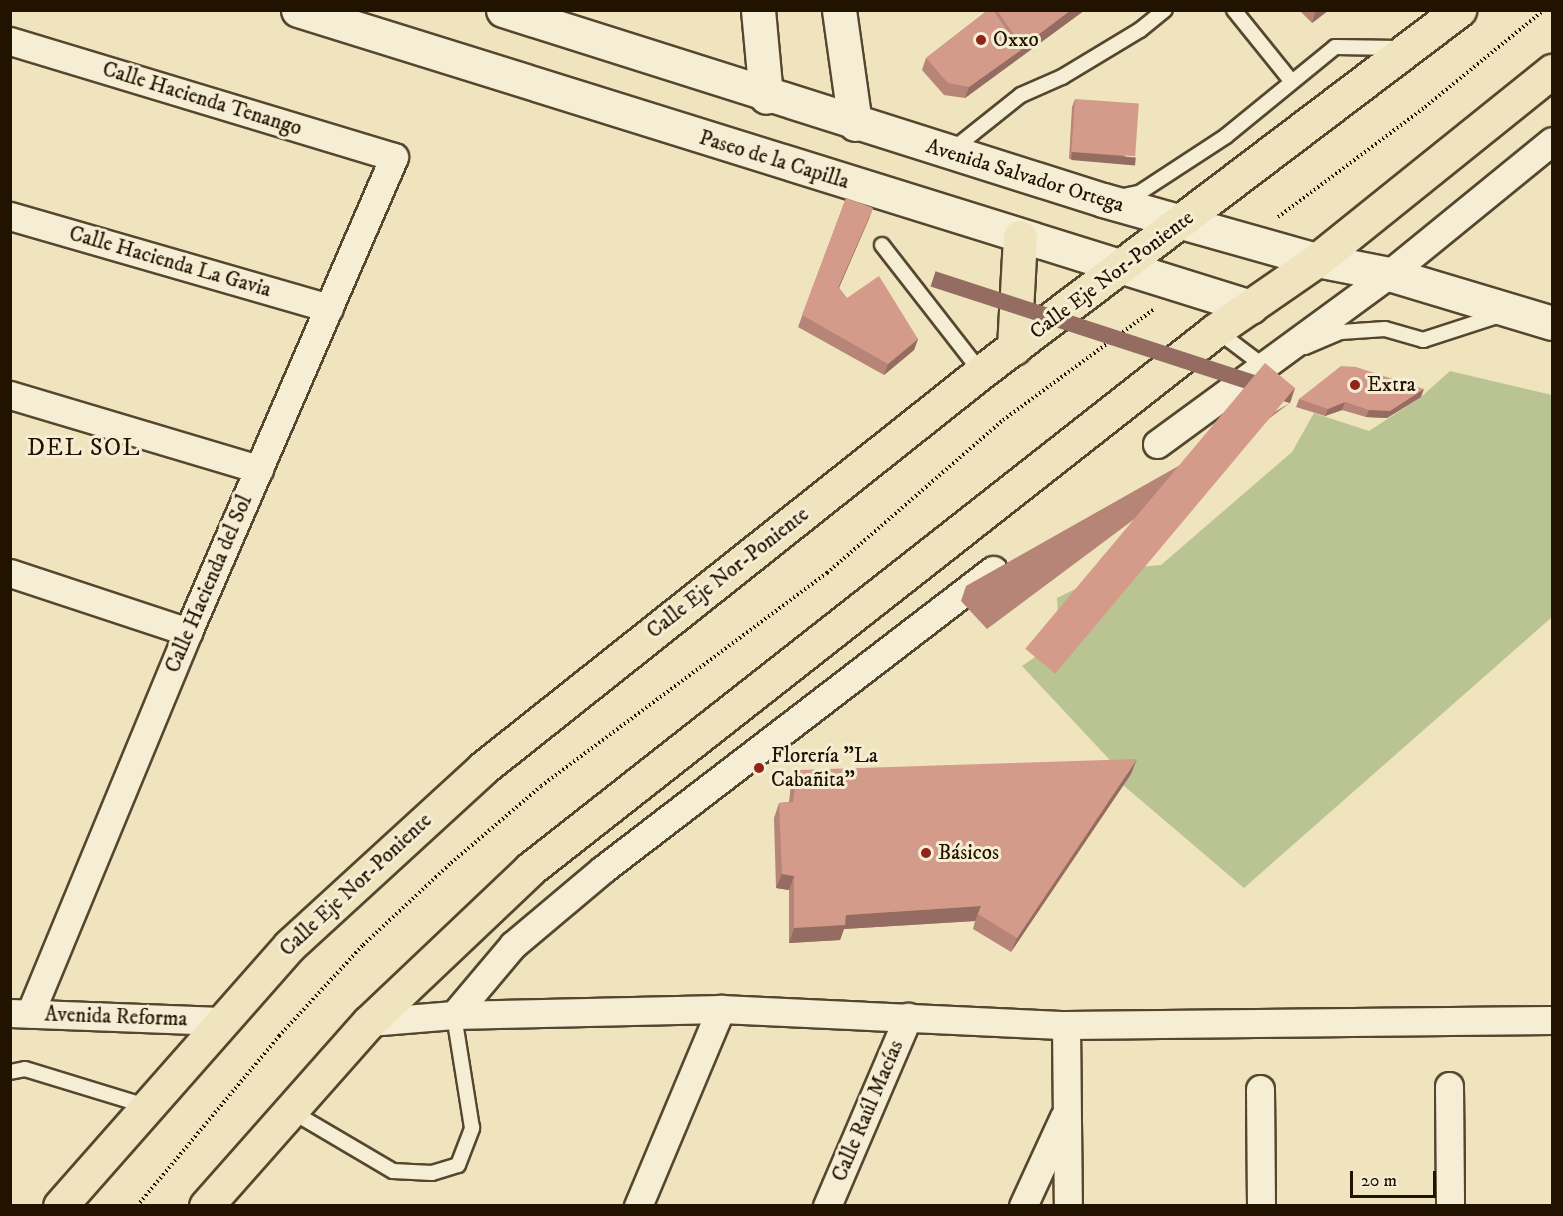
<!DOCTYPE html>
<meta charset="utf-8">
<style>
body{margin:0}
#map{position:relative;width:1563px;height:1216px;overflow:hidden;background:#efe4bd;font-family:"IM FELL DW Pica",serif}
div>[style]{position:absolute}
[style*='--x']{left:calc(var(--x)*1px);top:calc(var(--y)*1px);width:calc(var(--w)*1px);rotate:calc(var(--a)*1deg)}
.green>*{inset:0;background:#b9c492}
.path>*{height:4px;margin-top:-2px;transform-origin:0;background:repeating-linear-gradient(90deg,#221300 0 1.5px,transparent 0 4.5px)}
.roads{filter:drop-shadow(2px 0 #55472f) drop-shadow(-2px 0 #55472f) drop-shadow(0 2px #55472f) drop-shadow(0 -2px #55472f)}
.lane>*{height:14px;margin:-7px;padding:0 7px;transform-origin:7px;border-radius:7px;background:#f5edd4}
.street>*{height:27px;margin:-13.5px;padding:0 13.5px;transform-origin:13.5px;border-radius:13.5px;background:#f5edd4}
.secondary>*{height:33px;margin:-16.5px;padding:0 16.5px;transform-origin:16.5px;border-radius:16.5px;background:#f5edd4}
.primary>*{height:33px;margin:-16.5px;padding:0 16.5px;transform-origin:16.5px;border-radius:16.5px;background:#efe4bd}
.wall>*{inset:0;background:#b68577}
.shaded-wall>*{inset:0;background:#946c61;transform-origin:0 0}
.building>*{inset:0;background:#d49b8a;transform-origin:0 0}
.dots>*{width:16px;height:16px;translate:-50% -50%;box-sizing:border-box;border:3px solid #f5edd4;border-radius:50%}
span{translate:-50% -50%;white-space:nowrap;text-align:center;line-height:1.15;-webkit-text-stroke:6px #f5edd4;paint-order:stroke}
.poi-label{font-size:21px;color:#221300}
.left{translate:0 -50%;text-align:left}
.street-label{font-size:21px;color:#221300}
.quarter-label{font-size:24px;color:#221300;letter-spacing:1.5px}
.frame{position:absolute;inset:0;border:12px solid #221300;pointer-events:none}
.scale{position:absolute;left:1350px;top:1171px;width:86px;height:27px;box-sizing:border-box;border:3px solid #221300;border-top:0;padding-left:8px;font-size:18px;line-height:21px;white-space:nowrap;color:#221300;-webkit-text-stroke:4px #f5edd4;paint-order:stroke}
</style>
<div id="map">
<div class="green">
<div style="clip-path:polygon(1450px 371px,1552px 395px,1552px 617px,1244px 888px,1123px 785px,1131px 774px,1122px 773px,1022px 666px,1056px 643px,1049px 626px,1058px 616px,1057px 598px,1116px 569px,1161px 565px,1292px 452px,1314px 413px,1369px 431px,1421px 397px)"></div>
</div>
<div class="path">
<div style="--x:1278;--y:217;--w:184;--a:-36.8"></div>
<div style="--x:1425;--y:107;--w:154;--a:-39.2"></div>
<div style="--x:137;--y:1206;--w:222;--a:-50.1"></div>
<div style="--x:279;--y:1036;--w:124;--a:-47.3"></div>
<div style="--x:363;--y:945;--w:120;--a:-43"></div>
<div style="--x:451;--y:863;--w:118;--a:-40.5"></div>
<div style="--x:541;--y:786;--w:357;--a:-36.7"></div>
<div style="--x:827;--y:573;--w:233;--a:-41"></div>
<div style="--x:1003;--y:420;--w:187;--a:-36.3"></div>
</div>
<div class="roads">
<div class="lane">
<div style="--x:1234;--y:10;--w:92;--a:51.1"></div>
<div style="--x:952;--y:150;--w:88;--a:-38.6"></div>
<div style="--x:1021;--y:95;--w:45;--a:-23.7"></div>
<div style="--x:1062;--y:77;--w:91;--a:-31.1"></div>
<div style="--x:1140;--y:30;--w:32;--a:-39"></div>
<div style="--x:1123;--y:196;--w:16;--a:-11"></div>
<div style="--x:1139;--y:193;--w:104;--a:-33.2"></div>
<div style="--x:1226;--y:136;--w:141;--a:-39.2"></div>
<div style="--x:1335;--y:47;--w:64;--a:0.9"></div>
<div style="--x:882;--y:245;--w:161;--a:52.1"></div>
<div style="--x:1216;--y:330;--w:56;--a:37.1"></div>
<div style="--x:1261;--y:364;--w:8;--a:-23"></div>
<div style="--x:1305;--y:347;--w:39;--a:-23"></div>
<div style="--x:1341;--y:332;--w:44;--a:-3.9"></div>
<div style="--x:1385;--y:329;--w:40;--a:16"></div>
<div style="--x:1423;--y:340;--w:81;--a:-18"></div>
<div style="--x:10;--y:1072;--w:15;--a:-11"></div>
<div style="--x:25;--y:1069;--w:127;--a:17"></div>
<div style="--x:291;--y:1111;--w:118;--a:30.5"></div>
<div style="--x:393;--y:1171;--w:39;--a:3"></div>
<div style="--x:432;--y:1173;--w:27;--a:-17"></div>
<div style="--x:458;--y:1165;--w:40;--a:-69"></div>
<div style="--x:472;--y:1128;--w:114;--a:-99.1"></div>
</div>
<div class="street">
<div style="--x:10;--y:41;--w:401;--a:16.8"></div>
<div style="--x:394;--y:157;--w:518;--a:113.45"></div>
<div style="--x:188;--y:632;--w:413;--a:112.5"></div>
<div style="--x:10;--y:216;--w:332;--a:16.1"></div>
<div style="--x:10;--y:395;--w:260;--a:16.6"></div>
<div style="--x:1157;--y:444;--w:288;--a:-36.2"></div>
<div style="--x:1389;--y:274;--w:210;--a:-39.2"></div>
<div style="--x:10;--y:573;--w:188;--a:18.3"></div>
<div style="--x:10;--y:1013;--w:211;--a:2.2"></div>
<div style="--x:454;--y:1015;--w:92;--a:-49.9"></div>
<div style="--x:513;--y:945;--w:116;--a:-40.1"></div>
<div style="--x:602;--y:870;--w:493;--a:-37.5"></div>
<div style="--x:369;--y:1022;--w:85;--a:-4.7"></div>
<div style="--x:454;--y:1015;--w:267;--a:-1.3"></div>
<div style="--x:721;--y:1009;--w:345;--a:2.7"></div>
<div style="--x:1066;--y:1025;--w:486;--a:-0.6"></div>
<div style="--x:1066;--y:1025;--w:181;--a:89.4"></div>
<div style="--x:1449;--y:1086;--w:120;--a:89.5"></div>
<div style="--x:1260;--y:1089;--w:117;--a:89.5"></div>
<div style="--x:638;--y:1206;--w:214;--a:-67.2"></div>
<div style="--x:827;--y:1206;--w:206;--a:-66.8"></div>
<div style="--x:1023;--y:1206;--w:98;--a:-65.3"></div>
</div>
<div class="secondary">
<div style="--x:298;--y:10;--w:998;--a:17.31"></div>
<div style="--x:503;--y:10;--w:629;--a:17.57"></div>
<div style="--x:1103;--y:200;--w:222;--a:15.7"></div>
<div style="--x:1317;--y:260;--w:73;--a:11"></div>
<div style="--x:1389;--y:274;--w:170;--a:16.7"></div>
<div style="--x:758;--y:10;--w:87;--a:84.7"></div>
<div style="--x:839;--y:10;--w:115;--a:82"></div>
</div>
<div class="primary">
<div style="--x:1014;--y:348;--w:111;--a:-86.9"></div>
<div style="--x:60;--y:1206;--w:346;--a:-48.6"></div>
<div style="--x:289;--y:946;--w:263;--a:-42.5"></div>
<div style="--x:483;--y:768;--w:636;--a:-38.49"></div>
<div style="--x:981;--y:372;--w:600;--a:-37.14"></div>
<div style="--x:206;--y:1206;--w:246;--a:-48.5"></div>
<div style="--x:369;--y:1022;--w:222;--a:-43.5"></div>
<div style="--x:530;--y:869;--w:872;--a:-38.16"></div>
<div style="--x:1216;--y:330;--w:123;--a:-34.7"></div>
<div style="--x:1317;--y:260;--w:302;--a:-38.8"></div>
</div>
</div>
<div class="wall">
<div style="clip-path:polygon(988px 10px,1085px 10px,965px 98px,944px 95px,922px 70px,926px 58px)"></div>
<div style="clip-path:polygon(1299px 10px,1329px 10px,1312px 23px)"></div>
<div style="clip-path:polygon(1075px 99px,1133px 165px,1069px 159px,1072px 107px)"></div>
<div style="clip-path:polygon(846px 198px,873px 208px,839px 288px,847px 298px,918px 339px,914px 350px,884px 375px,798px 327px)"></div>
<div style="clip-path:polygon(1421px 397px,1387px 418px,1366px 417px,1342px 410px,1325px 416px,1296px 407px,1299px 399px)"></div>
<div style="clip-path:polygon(1290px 403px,987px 629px,961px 601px,966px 586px)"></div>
<div style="clip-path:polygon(797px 770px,1131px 774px,1011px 952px,973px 929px,975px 921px,844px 929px,840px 940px,789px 943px,789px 890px,776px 888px,774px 818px,779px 803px,789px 802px,791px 784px)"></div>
</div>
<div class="shaded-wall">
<div style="clip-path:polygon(1071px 10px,1085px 10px,965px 98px,969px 87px,1021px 50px,1022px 47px)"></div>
<div style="clip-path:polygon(1316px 10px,1329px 10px,1312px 23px)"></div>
<div style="left:1072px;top:152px;width:64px;height:8px;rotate:5deg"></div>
<div style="clip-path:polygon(873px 208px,869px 219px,834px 299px,838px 288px)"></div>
<div style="clip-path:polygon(918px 339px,914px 350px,884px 375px,888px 364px)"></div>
<div style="left:1295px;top:388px;width:16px;height:378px;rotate:108deg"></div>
<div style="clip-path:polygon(1424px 389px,1421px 397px,1387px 418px,1366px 417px,1369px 410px)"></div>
<div style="clip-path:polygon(1345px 402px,1342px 410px,1325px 416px,1328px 409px)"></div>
<div style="clip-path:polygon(1137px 759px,1131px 774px,1011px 952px,1017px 938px)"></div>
<div style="clip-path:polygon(782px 874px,794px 876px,789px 890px,776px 888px)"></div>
<div style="clip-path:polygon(981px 906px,975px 921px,844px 929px,840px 940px,789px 943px,794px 928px,846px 915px)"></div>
</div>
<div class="building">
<div style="clip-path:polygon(988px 10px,993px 10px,1021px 50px,969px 87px,948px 83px,926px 58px)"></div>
<div style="clip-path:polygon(997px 10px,1071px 10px,1022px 47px)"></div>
<div style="left:1075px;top:99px;width:64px;height:53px;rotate:4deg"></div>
<div style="clip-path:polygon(846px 198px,873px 208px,838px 288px,847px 298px,879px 276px,918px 339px,888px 364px,802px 315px)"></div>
<div style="left:1265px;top:363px;width:39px;height:373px;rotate:40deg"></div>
<div style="clip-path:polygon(1341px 366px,1356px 367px,1424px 389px,1390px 411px,1369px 410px,1345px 402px,1328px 409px,1299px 399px)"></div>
<div style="clip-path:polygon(1137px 759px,1017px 938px,978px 914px,981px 906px,846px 915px,845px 925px,794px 928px,794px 876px,782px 874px,779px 803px,793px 802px,797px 770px)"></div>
</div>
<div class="dots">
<div style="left:981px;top:40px;background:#8f2418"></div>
<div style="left:1355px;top:385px;background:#8f2418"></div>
<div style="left:759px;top:768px;background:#8f2418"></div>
<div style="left:926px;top:853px;background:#8f2418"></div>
</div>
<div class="poi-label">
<span class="left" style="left:993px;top:40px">Oxxo</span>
<span class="left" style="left:1367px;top:385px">Extra</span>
<span class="left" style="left:771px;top:768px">Florería "La<br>Cabañita"</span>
<span class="left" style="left:938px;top:853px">Básicos</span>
</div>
<div class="street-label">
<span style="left:202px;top:99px;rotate:17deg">Calle Hacienda Tenango</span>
<span style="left:774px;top:160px;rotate:17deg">Paseo de la Capilla</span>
<span style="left:1025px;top:176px;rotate:17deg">Avenida Salvador Ortega</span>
<span style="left:170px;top:262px;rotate:16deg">Calle Hacienda La Gavia</span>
<span style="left:1112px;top:275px;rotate:-37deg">Calle Eje Nor-Poniente</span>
<span style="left:728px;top:573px;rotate:-38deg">Calle Eje Nor-Poniente</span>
<span style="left:209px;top:584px;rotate:-67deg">Calle Hacienda del Sol</span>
<span style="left:356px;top:885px;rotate:-43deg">Calle Eje Nor-Poniente</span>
<span style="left:116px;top:1017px;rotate:2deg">Avenida Reforma</span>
<span style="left:868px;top:1111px;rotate:-67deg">Calle Raúl Macías</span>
</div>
<div class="quarter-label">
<span style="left:84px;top:449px">DEL SOL</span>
</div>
<div class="frame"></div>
<div class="scale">20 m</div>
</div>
